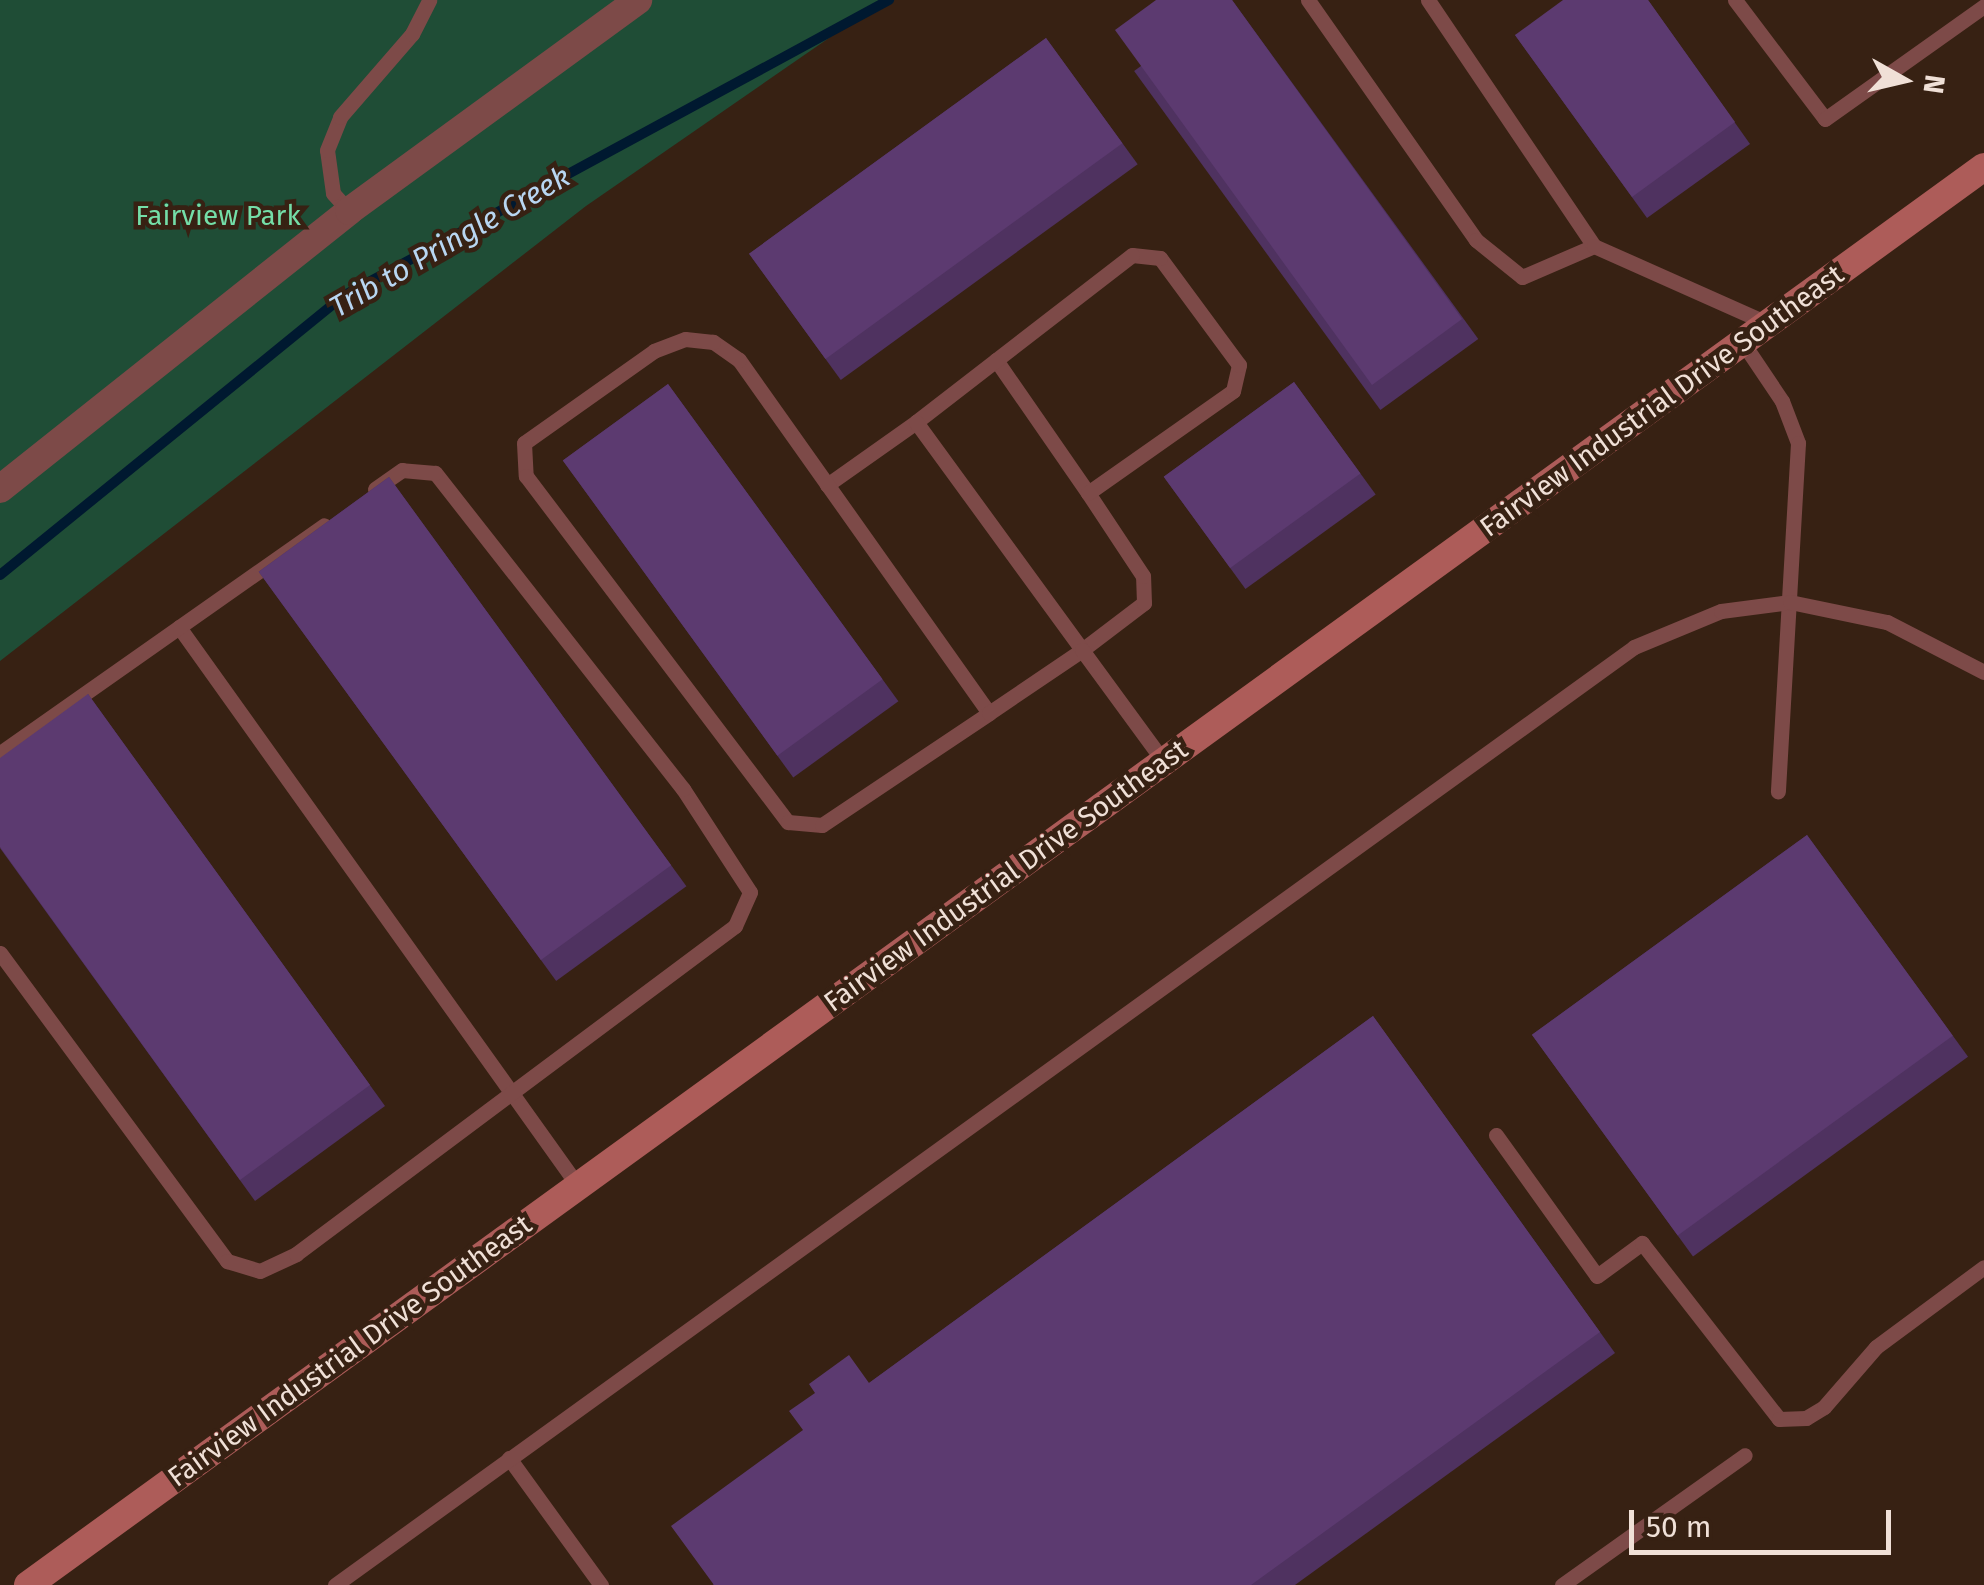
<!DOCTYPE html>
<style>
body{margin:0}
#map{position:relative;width:1984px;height:1585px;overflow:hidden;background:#372113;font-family:"Fira Sans",sans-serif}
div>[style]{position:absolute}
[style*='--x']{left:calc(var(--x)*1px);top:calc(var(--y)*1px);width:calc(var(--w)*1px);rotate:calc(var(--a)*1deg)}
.green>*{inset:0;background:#1f4d36}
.stream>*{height:10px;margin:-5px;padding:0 5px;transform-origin:5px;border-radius:5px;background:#001930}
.service>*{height:15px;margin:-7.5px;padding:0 7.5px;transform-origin:7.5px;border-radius:7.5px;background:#7d4a48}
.minor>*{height:28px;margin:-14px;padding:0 14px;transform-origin:14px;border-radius:14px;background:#7d4a48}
.secondary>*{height:28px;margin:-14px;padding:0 14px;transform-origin:14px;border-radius:14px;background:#ad5c59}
.wall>*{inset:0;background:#4f3260;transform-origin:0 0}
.building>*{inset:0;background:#5c3a70;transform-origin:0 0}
span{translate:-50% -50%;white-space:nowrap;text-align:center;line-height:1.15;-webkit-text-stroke:9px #372113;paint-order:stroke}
.park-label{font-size:28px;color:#74dea8}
.street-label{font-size:28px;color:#f0e0d7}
.water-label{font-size:30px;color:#b8d6f2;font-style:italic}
.north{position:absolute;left:1854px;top:30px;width:100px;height:100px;-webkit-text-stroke:8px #372113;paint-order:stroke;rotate:98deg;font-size:28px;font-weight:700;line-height:40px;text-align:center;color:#f0e0d7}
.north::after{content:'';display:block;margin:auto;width:35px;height:45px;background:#f0e0d7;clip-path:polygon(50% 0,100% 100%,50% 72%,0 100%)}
.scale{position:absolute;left:1629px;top:1510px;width:262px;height:45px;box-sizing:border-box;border:5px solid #f0e0d7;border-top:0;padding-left:12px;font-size:30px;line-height:35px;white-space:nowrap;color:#f0e0d7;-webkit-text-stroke:8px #372113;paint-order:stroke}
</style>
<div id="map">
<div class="green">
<div style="clip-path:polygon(0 0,884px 0,586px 206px,0 661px)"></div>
</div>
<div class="stream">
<div style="--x:0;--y:575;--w:444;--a:-39.1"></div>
<div style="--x:345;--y:295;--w:619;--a:-28.47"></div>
</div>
<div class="service">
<div style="--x:1308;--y:0;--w:293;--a:55"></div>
<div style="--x:1476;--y:240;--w:59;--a:38.8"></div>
<div style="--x:1522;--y:277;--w:78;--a:-23.3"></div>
<div style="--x:1428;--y:0;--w:297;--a:56"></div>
<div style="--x:1594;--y:246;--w:192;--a:24"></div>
<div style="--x:1735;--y:0;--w:149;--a:52.9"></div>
<div style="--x:1825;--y:119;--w:195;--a:-35.4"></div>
<div style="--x:349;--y:211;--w:24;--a:-132"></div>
<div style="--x:333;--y:193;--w:43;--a:-97.9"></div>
<div style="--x:327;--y:150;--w:35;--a:-68"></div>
<div style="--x:340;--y:117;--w:110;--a:-49.1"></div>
<div style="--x:412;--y:34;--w:38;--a:-63"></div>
<div style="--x:1743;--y:343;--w:70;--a:56.1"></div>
<div style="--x:1782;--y:401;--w:45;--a:69.1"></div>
<div style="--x:1798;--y:443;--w:349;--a:93.3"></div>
<div style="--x:996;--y:360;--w:162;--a:55.3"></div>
<div style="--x:827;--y:485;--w:109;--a:-35.3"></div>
<div style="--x:179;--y:627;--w:687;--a:54.48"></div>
<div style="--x:989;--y:713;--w:433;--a:-125.3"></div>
<div style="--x:739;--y:360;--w:32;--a:-145"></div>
<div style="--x:713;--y:342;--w:28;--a:-174"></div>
<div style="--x:685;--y:339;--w:33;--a:159"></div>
<div style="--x:654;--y:351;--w:159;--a:144.7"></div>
<div style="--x:524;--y:443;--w:33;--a:87"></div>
<div style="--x:526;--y:476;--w:434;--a:52.9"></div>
<div style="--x:788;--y:822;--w:34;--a:5"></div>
<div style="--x:822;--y:825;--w:201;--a:-33.8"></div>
<div style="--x:989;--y:713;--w:112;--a:-34.1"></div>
<div style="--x:1082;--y:650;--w:78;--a:-37.2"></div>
<div style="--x:1144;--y:603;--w:27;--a:-92"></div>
<div style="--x:1143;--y:576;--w:100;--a:-123.5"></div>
<div style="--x:1088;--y:493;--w:177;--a:-35.1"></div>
<div style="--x:1233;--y:391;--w:27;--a:-77"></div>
<div style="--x:1239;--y:365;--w:133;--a:-126.4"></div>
<div style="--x:1160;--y:258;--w:28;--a:-174"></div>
<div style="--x:1132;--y:255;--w:273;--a:142.3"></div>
<div style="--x:916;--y:422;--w:282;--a:53.9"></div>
<div style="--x:1082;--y:650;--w:139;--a:53.8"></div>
<div style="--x:0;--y:753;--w:396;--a:-35.1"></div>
<div style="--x:0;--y:953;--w:383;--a:53.6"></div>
<div style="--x:227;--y:1261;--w:34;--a:17"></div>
<div style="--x:260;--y:1271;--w:40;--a:-25"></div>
<div style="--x:296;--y:1254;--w:548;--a:-36.77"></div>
<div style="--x:735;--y:926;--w:37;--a:-66"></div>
<div style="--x:750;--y:892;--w:123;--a:-123"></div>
<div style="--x:683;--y:789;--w:402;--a:-128.1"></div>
<div style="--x:435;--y:473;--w:33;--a:-175"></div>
<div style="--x:402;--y:470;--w:33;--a:145"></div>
<div style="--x:1496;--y:1135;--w:173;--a:54.4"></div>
<div style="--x:1597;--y:1276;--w:56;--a:-36.3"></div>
<div style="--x:1642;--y:1243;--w:223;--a:52.1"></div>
<div style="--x:1779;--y:1419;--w:27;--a:-2"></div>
<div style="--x:1806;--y:1418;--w:21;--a:-31"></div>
<div style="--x:1824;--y:1407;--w:79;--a:-49.1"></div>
<div style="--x:1876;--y:1347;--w:134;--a:-36.5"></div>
<div style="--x:509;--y:1458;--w:157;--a:54.1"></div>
<div style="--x:335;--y:1585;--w:1602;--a:-35.83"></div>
<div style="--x:1634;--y:647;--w:94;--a:-22.5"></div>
<div style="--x:1721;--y:611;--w:70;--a:-7.4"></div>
<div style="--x:1790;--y:602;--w:99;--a:11.7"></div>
<div style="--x:1887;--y:622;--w:109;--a:27.3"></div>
<div style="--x:1562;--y:1585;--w:224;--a:-35.4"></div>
</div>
<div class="minor">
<div style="--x:0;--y:489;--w:446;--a:-38.5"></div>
<div style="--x:349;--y:211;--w:358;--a:-36.1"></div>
</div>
<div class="secondary">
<div style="--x:28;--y:1585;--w:2416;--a:-35.94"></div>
</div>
<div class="wall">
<div style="left:1232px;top:0;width:419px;height:121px;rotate:54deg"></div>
<div style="clip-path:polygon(1648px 0,1750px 144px,1647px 218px,1515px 35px)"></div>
<div style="left:1046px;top:38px;width:156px;height:367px;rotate:54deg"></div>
<div style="left:1294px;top:382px;width:139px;height:161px;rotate:54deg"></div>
<div style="left:668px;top:384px;width:392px;height:130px;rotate:54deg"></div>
<div style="left:389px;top:477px;width:506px;height:161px;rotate:54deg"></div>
<div style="clip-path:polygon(88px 694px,385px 1106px,255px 1201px,0 848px)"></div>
<div style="left:1807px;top:835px;width:274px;height:340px;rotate:54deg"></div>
<div style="clip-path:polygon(1373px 1016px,1615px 1353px,1295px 1585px,713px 1585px,869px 1383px)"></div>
</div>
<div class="building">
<div style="clip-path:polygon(1156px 0,1232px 0,1462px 319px,1372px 385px,1115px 30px)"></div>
<div style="clip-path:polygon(1563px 0,1648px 0,1735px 122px,1632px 197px,1515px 35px)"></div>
<div style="left:1046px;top:38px;width:130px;height:367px;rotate:54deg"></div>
<div style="left:1294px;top:382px;width:113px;height:161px;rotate:54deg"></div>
<div style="left:668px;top:384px;width:365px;height:130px;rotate:54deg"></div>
<div style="left:389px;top:477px;width:480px;height:161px;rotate:54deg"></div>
<div style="clip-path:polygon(88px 694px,370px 1085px,240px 1180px,0 847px,0 758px)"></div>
<div style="left:1807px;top:835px;width:248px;height:340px;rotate:54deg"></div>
<div style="clip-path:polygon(1373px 1016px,1600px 1332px,1251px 1585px,714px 1585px,671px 1526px,803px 1430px,789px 1411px,815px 1393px,809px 1384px,849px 1355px,869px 1383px)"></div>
</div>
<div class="park-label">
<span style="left:218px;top:216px">Fairview Park</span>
</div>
<div class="street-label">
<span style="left:1662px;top:401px;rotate:-36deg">Fairview Industrial Drive Southeast</span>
<span style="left:1006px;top:876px;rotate:-36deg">Fairview Industrial Drive Southeast</span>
<span style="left:350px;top:1351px;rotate:-36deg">Fairview Industrial Drive Southeast</span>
</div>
<div class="water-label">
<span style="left:450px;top:242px;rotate:-30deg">Trib to Pringle Creek</span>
</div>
<div class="north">N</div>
<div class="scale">50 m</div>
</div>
